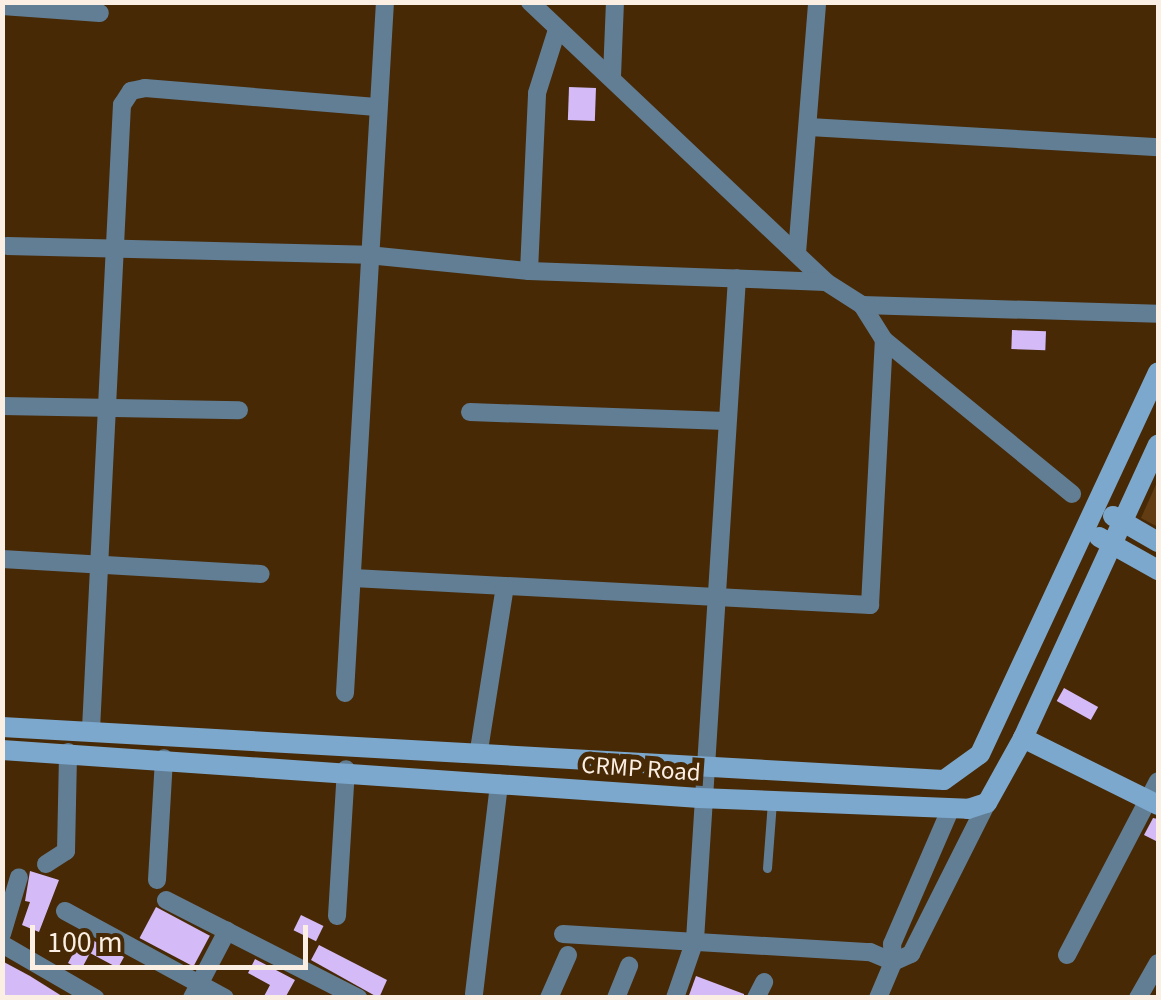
<!DOCTYPE html>
<style>
body{margin:0}
#map{position:relative;width:1161px;height:1000px;overflow:hidden;background:#472906;font-family:"Source Sans 3",sans-serif}
div>[style]{position:absolute}
[style*='--x']{left:calc(var(--x)*1px);top:calc(var(--y)*1px);width:calc(var(--w)*1px);rotate:calc(var(--a)*1deg)}
.green>*{inset:0;background:#623c12}
.building>*{inset:0;background:#d4baf6;transform-origin:0 0}
.lane>*{height:9px;margin:-4.5px;padding:0 4.5px;transform-origin:4.5px;border-radius:4.5px;background:#627e95}
.street>*{height:18px;margin:-9px;padding:0 9px;transform-origin:9px;border-radius:9px;background:#627e95}
.secondary>*{height:20px;margin:-10px;padding:0 10px;transform-origin:10px;border-radius:10px;background:#7ca8ce}
span{translate:-50% -50%;white-space:nowrap;text-align:center;line-height:1.15;-webkit-text-stroke:10px #472906;paint-order:stroke}
.street-label{font-size:25px;color:#fbeee2}
.frame{position:absolute;inset:0;border:5px solid #fbeee2;pointer-events:none}
.scale{position:absolute;left:30px;top:925px;width:278px;height:45px;box-sizing:border-box;border:5px solid #fbeee2;border-top:0;padding-left:12px;font-size:30px;line-height:35px;white-space:nowrap;color:#fbeee2;-webkit-text-stroke:8px #472906;paint-order:stroke}
</style>
<div id="map">
<div class="green">
<div style="clip-path:polygon(1158px 480px,1158px 527px,1141px 518px)"></div>
</div>
<div class="building">
<div style="left:569px;top:87px;width:27px;height:33px;rotate:2deg"></div>
<div style="left:1012px;top:330px;width:34px;height:19px;rotate:2deg"></div>
<div style="left:1064px;top:688px;width:39px;height:15px;rotate:29deg"></div>
<div style="clip-path:polygon(1153px 818px,1158px 819px,1158px 842px,1144px 835px)"></div>
<div style="clip-path:polygon(30px 871px,59px 880px,39px 932px,22px 925px,30px 902px,25px 901px)"></div>
<div style="left:156px;top:907px;width:61px;height:35px;rotate:28deg"></div>
<div style="left:301px;top:915px;width:25px;height:17px;rotate:26deg"></div>
<div style="clip-path:polygon(83px 935px,124px 957px,118px 968px,90px 953px,81px 970px,68px 963px)"></div>
<div style="clip-path:polygon(319px 945px,387px 980px,379px 998px,311px 960px)"></div>
<div style="clip-path:polygon(255px 959px,295px 980px,285px 998px,263px 998px,270px 985px,248px 973px)"></div>
<div style="clip-path:polygon(2px 961px,30px 976px,65px 998px,2px 998px)"></div>
<div style="clip-path:polygon(696px 976px,744px 994px,744px 998px,688px 998px)"></div>
</div>
<div class="lane">
<div style="--x:767;--y:868;--w:66;--a:-85.7"></div>
</div>
<div class="street">
<div style="--x:530;--y:2;--w:407;--a:43.4"></div>
<div style="--x:826;--y:282;--w:43;--a:32.6"></div>
<div style="--x:862;--y:305;--w:41;--a:57.8"></div>
<div style="--x:884;--y:340;--w:243;--a:39.3"></div>
<div style="--x:2;--y:6;--w:98;--a:4.1"></div>
<div style="--x:612;--y:76;--w:74;--a:-87.7"></div>
<div style="--x:809;--y:127;--w:350;--a:3.3"></div>
<div style="--x:7;--y:246;--w:361;--a:1.4"></div>
<div style="--x:368;--y:255;--w:162;--a:5.7"></div>
<div style="--x:529;--y:271;--w:297;--a:2.1"></div>
<div style="--x:797;--y:253;--w:252;--a:-85.4"></div>
<div style="--x:529;--y:271;--w:178;--a:-87.4"></div>
<div style="--x:537;--y:93;--w:66;--a:-72.4"></div>
<div style="--x:862;--y:305;--w:296;--a:1.7"></div>
<div style="--x:2;--y:406;--w:237;--a:1"></div>
<div style="--x:470;--y:412;--w:256;--a:2"></div>
<div style="--x:2;--y:559;--w:259;--a:3.3"></div>
<div style="--x:353;--y:578;--w:518;--a:2.99"></div>
<div style="--x:870;--y:605;--w:265;--a:-87"></div>
<div style="--x:345;--y:693;--w:692;--a:-86.69"></div>
<div style="--x:91;--y:729;--w:625;--a:-87.16"></div>
<div style="--x:122;--y:105;--w:17;--a:-57"></div>
<div style="--x:131;--y:91;--w:14;--a:-12"></div>
<div style="--x:145;--y:88;--w:232;--a:4.7"></div>
<div style="--x:479;--y:750;--w:166;--a:-81"></div>
<div style="--x:46;--y:864;--w:24;--a:-33"></div>
<div style="--x:66;--y:851;--w:99;--a:-88.8"></div>
<div style="--x:157;--y:880;--w:122;--a:-86.7"></div>
<div style="--x:166;--y:900;--w:216;--a:27"></div>
<div style="--x:65;--y:911;--w:182;--a:28.5"></div>
<div style="--x:337;--y:916;--w:147;--a:-86.5"></div>
<div style="--x:2;--y:934;--w:59;--a:-73.4"></div>
<div style="--x:563;--y:934;--w:308;--a:3.4"></div>
<div style="--x:870;--y:952;--w:25;--a:23"></div>
<div style="--x:893;--y:962;--w:20;--a:-24"></div>
<div style="--x:911;--y:954;--w:169;--a:-63.3"></div>
<div style="--x:2;--y:944;--w:108;--a:30.1"></div>
<div style="--x:1067;--y:955;--w:196;--a:-62.4"></div>
<div style="--x:474;--y:994;--w:212;--a:-83.2"></div>
<div style="--x:192;--y:998;--w:76;--a:-62.4"></div>
<div style="--x:549;--y:998;--w:47;--a:-66.2"></div>
<div style="--x:616;--y:998;--w:35;--a:-68"></div>
<div style="--x:675;--y:998;--w:61;--a:-71"></div>
<div style="--x:695;--y:940;--w:663;--a:-86.37"></div>
<div style="--x:756;--y:998;--w:18;--a:-63"></div>
<div style="--x:878;--y:998;--w:39;--a:-67"></div>
<div style="--x:893;--y:962;--w:18;--a:-93"></div>
<div style="--x:892;--y:944;--w:144;--a:-66.6"></div>
<div style="--x:1138;--y:998;--w:40;--a:-60.3"></div>
</div>
<div class="secondary">
<div style="--x:1113;--y:516;--w:52;--a:30"></div>
<div style="--x:1099;--y:537;--w:68;--a:29.2"></div>
<div style="--x:2;--y:727;--w:943;--a:3.22"></div>
<div style="--x:944;--y:780;--w:44;--a:-35.8"></div>
<div style="--x:980;--y:754;--w:421;--a:-65"></div>
<div style="--x:1023;--y:738;--w:151;--a:26.4"></div>
<div style="--x:2;--y:750;--w:699;--a:3.94"></div>
<div style="--x:699;--y:798;--w:269;--a:2.3"></div>
<div style="--x:968;--y:809;--w:20;--a:-18"></div>
<div style="--x:987;--y:803;--w:74;--a:-61"></div>
<div style="--x:1023;--y:738;--w:323;--a:-65.3"></div>
</div>
<div class="street-label">
<span style="left:641px;top:769px;rotate:4deg">CRMP Road</span>
</div>
<div class="frame"></div>
<div class="scale">100 m</div>
</div>
